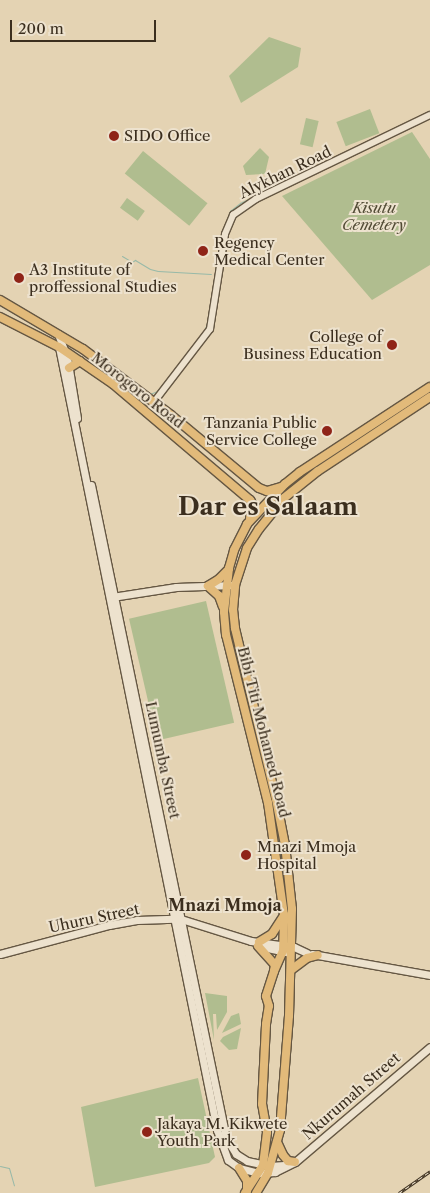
<!DOCTYPE html>
<style>
body{margin:0}
#map{position:relative;width:430px;height:1193px;overflow:hidden;background:#e4d3b3;font-family:"Libre Caslon Text",serif}
div>[style]{position:absolute}
[style*='--x']{left:calc(var(--x)*1px);top:calc(var(--y)*1px);width:calc(var(--w)*1px);rotate:calc(var(--a)*1deg)}
.green>*{inset:0;background:#b0bd8f;transform-origin:0 0}
.stream>*{height:1px;margin:-0.5px;padding:0 0.5px;transform-origin:0.5px;border-radius:0.5px;background:#97b9a8}
.roads{filter:drop-shadow(1px 0 #655743) drop-shadow(-1px 0 #655743) drop-shadow(0 1px #655743) drop-shadow(0 -1px #655743)}
.tertiary>*{height:6px;margin:-3px;padding:0 3px;transform-origin:3px;border-radius:3px;background:#ede2ce}
.secondary>*{height:7px;margin:-3.5px;padding:0 3.5px;transform-origin:3.5px;border-radius:3.5px;background:#ede2ce}
.trunk>*{height:8px;margin:-4px;padding:0 4px;transform-origin:4px;border-radius:4px;background:#e2ba7a}
.rail>*{height:3px;margin-top:-1.5px;transform-origin:0;background:repeating-linear-gradient(90deg,#ede2ce 0 4px,#3b2e1e 0 8px);box-sizing:border-box;border-block:1px solid #3b2e1e}
.dots>*{width:14px;height:14px;translate:-50% -50%;box-sizing:border-box;border:2px solid #ede2ce;border-radius:50%}
span{translate:-50% -50%;white-space:nowrap;text-align:center;line-height:1.15;-webkit-text-stroke:4px #ede2ce;paint-order:stroke}
.poi-label{font-size:15px;color:#3b2e1e}
.left{translate:0 -50%;text-align:left}
.right{translate:-100% -50%;text-align:right}
.street-label{font-size:15px;color:#3b2e1e}
.park-label{font-size:15px;color:#524b35;font-style:italic}
.neighbourhood-label{font-size:16px;color:#3b2e1e;font-weight:700}
.town-label{font-size:25px;color:#3b2e1e;font-weight:700}
.scale{position:absolute;left:10px;top:20px;width:146px;height:22px;box-sizing:border-box;border:2px solid #3b2e1e;border-top:0;padding-left:6px;font-size:15px;line-height:18px;white-space:nowrap;color:#3b2e1e;-webkit-text-stroke:4px #ede2ce;paint-order:stroke}
</style>
<div id="map">
<div class="green">
<div style="clip-path:polygon(269px 37px,301px 48px,298px 67px,241px 103px,229px 76px)"></div>
<div style="left:370px;top:109px;width:26px;height:36px;rotate:69deg"></div>
<div style="left:306px;top:118px;width:13px;height:27px;rotate:13deg"></div>
<div style="clip-path:polygon(412px 132px,430px 159px,430px 265px,372px 300px,282px 196px)"></div>
<div style="clip-path:polygon(260px 148px,269px 157px,265px 174px,246px 175px,243px 166px)"></div>
<div style="left:143px;top:151px;width:83px;height:29px;rotate:39deg"></div>
<div style="left:127px;top:198px;width:22px;height:12px;rotate:36deg"></div>
<div style="left:206px;top:601px;width:125px;height:79px;rotate:77deg"></div>
<div style="clip-path:polygon(205px 993px,227px 996px,227px 1012px,217px 1030px,216px 1014px,213px 1014px,214px 1040px)"></div>
<div style="clip-path:polygon(239px 1013px,241px 1024px,222px 1033px,231px 1016px)"></div>
<div style="clip-path:polygon(241px 1028px,237px 1049px,229px 1050px,220px 1041px,223px 1037px)"></div>
<div style="clip-path:polygon(198px 1078px,215px 1157px,209px 1163px,95px 1187px,81px 1107px)"></div>
</div>
<div class="stream">
<div style="--x:226;--y:223;--w:13;--a:-72"></div>
<div style="--x:230;--y:211;--w:13;--a:-39"></div>
<div style="--x:240;--y:203;--w:211;--a:-25.6"></div>
<div style="--x:122;--y:256;--w:12;--a:31"></div>
<div style="--x:132;--y:262;--w:4;--a:-34"></div>
<div style="--x:135;--y:260;--w:17;--a:31"></div>
<div style="--x:150;--y:269;--w:8;--a:14"></div>
<div style="--x:158;--y:271;--w:53;--a:3.2"></div>
<div style="--x:204;--y:332;--w:13;--a:-72"></div>
<div style="--x:150;--y:394;--w:8;--a:-23"></div>
<div style="--x:157;--y:391;--w:36;--a:-51"></div>
<div style="--x:0;--y:1166;--w:9;--a:13"></div>
<div style="--x:9;--y:1168;--w:18;--a:74"></div>
</div>
<div class="roads">
<div class="tertiary">
<div style="--x:154;--y:402;--w:92;--a:-52.5"></div>
<div style="--x:210;--y:329;--w:96;--a:-81"></div>
<div style="--x:225;--y:234;--w:21;--a:-67"></div>
<div style="--x:233;--y:215;--w:28;--a:-35"></div>
<div style="--x:256;--y:199;--w:193;--a:-25.8"></div>
</div>
<div class="secondary">
<div style="--x:58;--y:334;--w:25;--a:69"></div>
<div style="--x:67;--y:357;--w:62;--a:80.7"></div>
<div style="--x:59;--y:347;--w:799;--a:78.59"></div>
<div style="--x:217;--y:1130;--w:32;--a:70"></div>
<div style="--x:228;--y:1160;--w:14;--a:36"></div>
<div style="--x:239;--y:1168;--w:21;--a:14"></div>
<div style="--x:259;--y:1173;--w:16;--a:-4"></div>
<div style="--x:275;--y:1172;--w:22;--a:-27"></div>
<div style="--x:295;--y:1162;--w:177;--a:-40.4"></div>
<div style="--x:91;--y:485;--w:667;--a:78.32"></div>
<div style="--x:226;--y:1138;--w:19;--a:58"></div>
<div style="--x:236;--y:1154;--w:13;--a:32"></div>
<div style="--x:247;--y:1161;--w:24;--a:12"></div>
<div style="--x:270;--y:1166;--w:14;--a:-4"></div>
<div style="--x:112;--y:597;--w:65;--a:-8.9"></div>
<div style="--x:176;--y:587;--w:57;--a:-2"></div>
<div style="--x:258;--y:946;--w:30;--a:12"></div>
<div style="--x:0;--y:954;--w:113;--a:-14.9"></div>
<div style="--x:109;--y:925;--w:28;--a:-10"></div>
<div style="--x:137;--y:920;--w:37;--a:-2"></div>
<div style="--x:174;--y:919;--w:7;--a:0"></div>
<div style="--x:181;--y:919;--w:73;--a:17.4"></div>
<div style="--x:251;--y:941;--w:43;--a:7.9"></div>
<div style="--x:294;--y:947;--w:14;--a:25"></div>
<div style="--x:312;--y:954;--w:120;--a:10.1"></div>
</div>
<div class="trunk">
<div style="--x:0;--y:300;--w:96;--a:30.6"></div>
<div style="--x:83;--y:349;--w:110;--a:36.9"></div>
<div style="--x:171;--y:415;--w:114;--a:39.7"></div>
<div style="--x:259;--y:488;--w:9;--a:21"></div>
<div style="--x:267;--y:491;--w:15;--a:-16"></div>
<div style="--x:0;--y:317;--w:66;--a:27"></div>
<div style="--x:59;--y:347;--w:65;--a:34.4"></div>
<div style="--x:113;--y:384;--w:180;--a:40.3"></div>
<div style="--x:250;--y:500;--w:6;--a:59"></div>
<div style="--x:253;--y:505;--w:13;--a:103"></div>
<div style="--x:69;--y:368;--w:13;--a:-32"></div>
<div style="--x:223;--y:607;--w:12;--a:-110"></div>
<div style="--x:219;--y:596;--w:15;--a:-138"></div>
<div style="--x:208;--y:586;--w:13;--a:-32"></div>
<div style="--x:219;--y:579;--w:14;--a:-45"></div>
<div style="--x:259;--y:942;--w:15;--a:-32"></div>
<div style="--x:272;--y:934;--w:20;--a:-57"></div>
<div style="--x:258;--y:946;--w:25;--a:48"></div>
<div style="--x:275;--y:965;--w:6;--a:99"></div>
<div style="--x:291;--y:970;--w:20;--a:-37"></div>
<div style="--x:307;--y:958;--w:11;--a:-15"></div>
<div style="--x:277;--y:1142;--w:14;--a:65"></div>
<div style="--x:283;--y:1155;--w:8;--a:50"></div>
<div style="--x:288;--y:1161;--w:7;--a:8"></div>
<div style="--x:239;--y:1168;--w:15;--a:58"></div>
<div style="--x:247;--y:1181;--w:10;--a:90"></div>
<div style="--x:245;--y:1193;--w:33;--a:-57"></div>
<div style="--x:263;--y:1165;--w:33;--a:-83"></div>
<div style="--x:267;--y:1132;--w:28;--a:-100"></div>
<div style="--x:262;--y:1104;--w:80;--a:-87.1"></div>
<div style="--x:266;--y:1024;--w:18;--a:-81"></div>
<div style="--x:269;--y:1006;--w:10;--a:-107"></div>
<div style="--x:266;--y:996;--w:26;--a:-72"></div>
<div style="--x:274;--y:971;--w:22;--a:-66"></div>
<div style="--x:283;--y:951;--w:36;--a:-88"></div>
<div style="--x:284;--y:915;--w:113;--a:-98.1"></div>
<div style="--x:268;--y:803;--w:173;--a:-104"></div>
<div style="--x:226;--y:635;--w:23;--a:-95"></div>
<div style="--x:224;--y:612;--w:44;--a:-83.5"></div>
<div style="--x:229;--y:568;--w:19;--a:-74"></div>
<div style="--x:234;--y:550;--w:29;--a:-63"></div>
<div style="--x:247;--y:524;--w:55;--a:-46.5"></div>
<div style="--x:285;--y:484;--w:19;--a:-39"></div>
<div style="--x:300;--y:472;--w:155;--a:-33.2"></div>
<div style="--x:256;--y:1193;--w:23;--a:-59"></div>
<div style="--x:268;--y:1173;--w:45;--a:-74.4"></div>
<div style="--x:280;--y:1130;--w:114;--a:-85.5"></div>
<div style="--x:289;--y:1016;--w:107;--a:-88.4"></div>
<div style="--x:292;--y:909;--w:64;--a:-96.2"></div>
<div style="--x:285;--y:845;--w:47;--a:-101.1"></div>
<div style="--x:276;--y:799;--w:176;--a:-103.5"></div>
<div style="--x:235;--y:628;--w:18;--a:-96"></div>
<div style="--x:233;--y:610;--w:25;--a:-85"></div>
<div style="--x:235;--y:585;--w:39;--a:-72"></div>
<div style="--x:247;--y:548;--w:22;--a:-58"></div>
<div style="--x:259;--y:529;--w:40;--a:-51"></div>
<div style="--x:284;--y:498;--w:43;--a:-38.5"></div>
<div style="--x:318;--y:471;--w:134;--a:-33.5"></div>
</div>
</div>
<div class="rail">
<div style="--x:399;--y:1193;--w:38;--a:-35"></div>
</div>
<div class="dots">
<div style="left:114px;top:136px;background:#8f2418"></div>
<div style="left:203px;top:251px;background:#8f2418"></div>
<div style="left:19px;top:278px;background:#8f2418"></div>
<div style="left:392px;top:345px;background:#8f2418"></div>
<div style="left:327px;top:431px;background:#8f2418"></div>
<div style="left:246px;top:855px;background:#8f2418"></div>
<div style="left:147px;top:1132px;background:#8f2418"></div>
</div>
<div class="poi-label">
<span class="left" style="left:124px;top:136px">SIDO Office</span>
<span class="left" style="left:214px;top:251px">Regency<br>Medical Center</span>
<span class="left" style="left:29px;top:278px">A3 Institute of<br>proffessional Studies</span>
<span class="right" style="left:382px;top:345px">College of<br>Business Education</span>
<span class="right" style="left:317px;top:431px">Tanzania Public<br>Service College</span>
<span class="left" style="left:257px;top:855px">Mnazi Mmoja<br>Hospital</span>
<span class="left" style="left:157px;top:1132px">Jakaya M. Kikwete<br>Youth Park</span>
</div>
<div class="street-label">
<span style="left:285px;top:172px;rotate:-26deg">Alykhan Road</span>
<span style="left:138px;top:390px;rotate:38deg">Morogoro Road</span>
<span style="left:264px;top:732px;rotate:76deg">Bibi Titi Mohamed Road</span>
<span style="left:163px;top:760px;rotate:78deg">Lumumba Street</span>
<span style="left:94px;top:918px;rotate:-12deg">Uhuru Street</span>
<span style="left:351px;top:1096px;rotate:-41deg">Nkurumah Street</span>
</div>
<div class="park-label">
<span style="left:374px;top:216px">Kisutu<br>Cemetery</span>
</div>
<div class="neighbourhood-label">
<span style="left:225px;top:905px">Mnazi Mmoja</span>
</div>
<div class="town-label">
<span style="left:268px;top:507px">Dar es Salaam</span>
</div>
<div class="scale">200 m</div>
</div>
